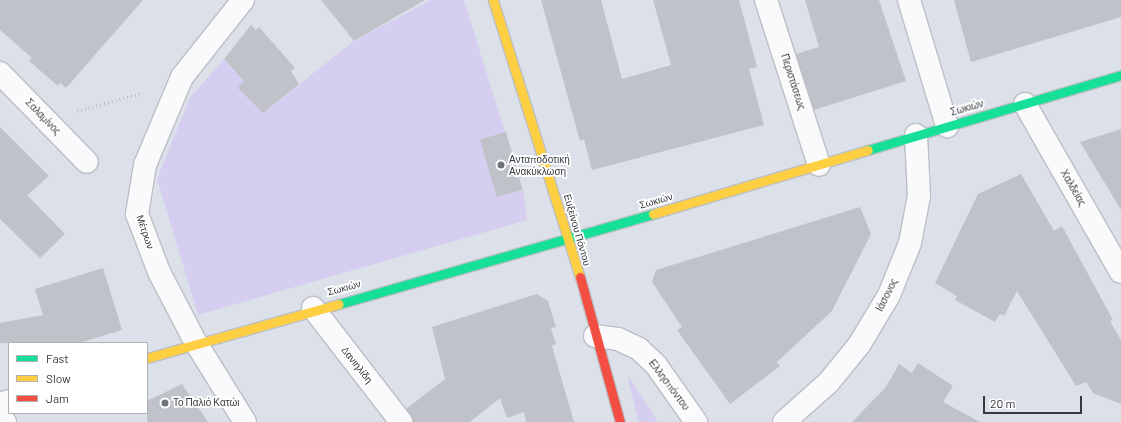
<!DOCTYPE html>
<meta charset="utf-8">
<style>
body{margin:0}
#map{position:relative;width:1121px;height:422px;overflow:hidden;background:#dce1e9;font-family:Barlow,sans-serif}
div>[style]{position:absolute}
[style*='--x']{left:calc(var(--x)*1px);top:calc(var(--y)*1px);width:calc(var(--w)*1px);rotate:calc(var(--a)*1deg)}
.green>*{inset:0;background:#d5cef0}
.building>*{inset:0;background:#bfc2c8;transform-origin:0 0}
.path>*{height:2.5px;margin-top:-1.25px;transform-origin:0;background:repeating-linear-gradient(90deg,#bec1c3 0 1px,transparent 0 4px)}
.roads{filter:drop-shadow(1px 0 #bbbfc5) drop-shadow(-1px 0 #bbbfc5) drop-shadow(0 1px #bbbfc5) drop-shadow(0 -1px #bbbfc5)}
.street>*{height:22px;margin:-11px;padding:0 11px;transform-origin:11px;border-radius:11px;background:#fafafc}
.fast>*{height:9px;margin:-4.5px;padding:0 4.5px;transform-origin:4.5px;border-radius:4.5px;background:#16e098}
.slow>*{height:9px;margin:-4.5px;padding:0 4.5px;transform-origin:4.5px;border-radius:4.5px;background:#ffcf43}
.jam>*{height:9px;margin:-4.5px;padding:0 4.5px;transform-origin:4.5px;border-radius:4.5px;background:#f24e42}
.dots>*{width:11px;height:11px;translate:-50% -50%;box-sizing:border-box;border:2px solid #fff;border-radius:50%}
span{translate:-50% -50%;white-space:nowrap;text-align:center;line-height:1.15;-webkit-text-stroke:3.5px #fff;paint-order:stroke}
.street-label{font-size:10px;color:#35393f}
.poi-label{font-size:10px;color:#35393f}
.left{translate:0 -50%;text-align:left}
.legend{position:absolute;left:8px;top:342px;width:140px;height:72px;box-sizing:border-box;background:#fff;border:1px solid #aeb0b2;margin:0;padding:5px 7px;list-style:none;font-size:12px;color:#35393f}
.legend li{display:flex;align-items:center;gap:8px;height:20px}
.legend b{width:20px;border:1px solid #aeb0b2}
.scale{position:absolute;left:983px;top:396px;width:99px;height:18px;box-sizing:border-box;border:2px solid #35393f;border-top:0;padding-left:5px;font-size:12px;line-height:14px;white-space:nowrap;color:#35393f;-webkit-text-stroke:3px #fff;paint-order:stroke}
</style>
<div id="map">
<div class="green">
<div style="clip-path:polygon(431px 0,464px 0,523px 190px,527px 220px,198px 315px,157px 179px,190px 98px,224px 59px,244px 81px,263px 113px,354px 41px)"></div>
<div style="clip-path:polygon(627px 376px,633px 383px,658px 422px,639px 422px)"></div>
</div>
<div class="building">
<div style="clip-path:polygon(0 0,143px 0,66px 88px,60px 83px,58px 86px,29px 61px,32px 58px,0 30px)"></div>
<div style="clip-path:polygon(321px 0,425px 0,354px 41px)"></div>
<div style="clip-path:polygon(541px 0,601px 0,622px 79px,671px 65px,653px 0,739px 0,757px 67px,749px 69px,764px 125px,592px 170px,584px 139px,580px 141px)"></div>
<div style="clip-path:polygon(805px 0,879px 0,906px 81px,814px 110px,796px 54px,819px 47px)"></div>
<div style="clip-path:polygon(954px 0,1121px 0,1121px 17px,971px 62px)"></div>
<div style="clip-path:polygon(251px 25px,256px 30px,259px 27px,295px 68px,291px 71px,299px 84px,263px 113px,238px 88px,244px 81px,224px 59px)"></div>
<div style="clip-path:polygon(0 127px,49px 176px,27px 195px,65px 234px,40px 258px,0 219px)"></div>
<div style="clip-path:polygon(1121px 129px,1121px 210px,1080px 142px)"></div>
<div style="left:506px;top:132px;width:60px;height:27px;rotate:74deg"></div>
<div style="clip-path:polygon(1021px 174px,1054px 231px,1062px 226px,1113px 320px,1110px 321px,1121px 340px,1121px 404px,1093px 393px,1086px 382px,1076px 386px,1017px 291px,1004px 316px,1000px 314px,995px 322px,955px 300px,957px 296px,935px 283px,978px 194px)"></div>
<div style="clip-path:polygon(860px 207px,871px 234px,832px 311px,777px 362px,780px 366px,730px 404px,677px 330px,682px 327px,652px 282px,656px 270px)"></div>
<div style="clip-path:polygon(103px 268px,122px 330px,79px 343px,0 343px,0 323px,43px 315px,35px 289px)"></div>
<div style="clip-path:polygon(537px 294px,548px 301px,556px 327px,551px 328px,556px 344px,552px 346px,574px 422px,526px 422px,524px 412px,507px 418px,500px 398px,470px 422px,413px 422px,406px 409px,445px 379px,432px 327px)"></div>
<div style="clip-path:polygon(918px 363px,953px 386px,943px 402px,980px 422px,852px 422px,886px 387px,899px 364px,912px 373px)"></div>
<div style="clip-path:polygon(182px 384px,208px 422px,147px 422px,147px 401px)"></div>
</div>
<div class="path">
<div style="--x:77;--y:111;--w:68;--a:-15.3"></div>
</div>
<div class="roads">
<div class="street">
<div style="--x:243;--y:0;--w:98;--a:128.4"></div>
<div style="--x:182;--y:77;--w:95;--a:112.8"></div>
<div style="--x:145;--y:165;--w:50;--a:99.3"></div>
<div style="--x:137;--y:214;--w:62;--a:69.2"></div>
<div style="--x:159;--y:272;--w:80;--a:62.5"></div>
<div style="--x:196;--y:343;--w:93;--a:58.2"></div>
<div style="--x:766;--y:0;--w:173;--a:72.2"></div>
<div style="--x:909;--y:0;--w:132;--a:73.2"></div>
<div style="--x:0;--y:73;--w:124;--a:45.7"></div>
<div style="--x:1025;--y:104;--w:193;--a:60.3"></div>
<div style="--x:313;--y:308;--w:144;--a:52.3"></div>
<div style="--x:595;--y:336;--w:23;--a:7"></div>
<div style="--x:618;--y:339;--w:23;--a:25"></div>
<div style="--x:639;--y:349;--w:23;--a:43"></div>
<div style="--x:656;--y:365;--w:70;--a:54.9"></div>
<div style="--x:0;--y:404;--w:9;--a:-18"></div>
<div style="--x:0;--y:417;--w:7;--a:45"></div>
<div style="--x:784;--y:422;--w:59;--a:-41.6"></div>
<div style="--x:828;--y:383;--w:49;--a:-50.8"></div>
<div style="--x:859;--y:345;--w:58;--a:-59"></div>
<div style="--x:889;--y:295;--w:56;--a:-68"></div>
<div style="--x:910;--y:243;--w:48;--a:-79.2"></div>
<div style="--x:919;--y:196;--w:61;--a:-92.8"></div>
</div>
<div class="fast">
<div style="--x:868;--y:150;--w:264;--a:-16.5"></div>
<div style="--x:339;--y:304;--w:327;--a:-16"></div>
</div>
<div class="slow">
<div style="--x:493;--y:0;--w:290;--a:72.6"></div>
<div style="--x:653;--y:214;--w:224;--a:-16.6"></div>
<div style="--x:147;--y:358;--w:199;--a:-15.7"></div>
</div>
<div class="jam">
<div style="--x:580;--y:277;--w:150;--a:74.6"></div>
</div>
</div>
<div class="dots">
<div style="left:501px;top:165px;background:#6f747a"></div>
<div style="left:165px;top:403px;background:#6f747a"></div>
</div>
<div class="street-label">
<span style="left:793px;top:82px;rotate:72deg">Περιστάσεως</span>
<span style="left:967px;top:108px;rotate:-16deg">Σωκιών</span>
<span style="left:43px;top:117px;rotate:46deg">Σαλαμίνος</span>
<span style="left:1073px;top:188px;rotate:60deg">Χαλδείας</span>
<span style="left:656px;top:201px;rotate:-16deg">Σωκιών</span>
<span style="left:577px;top:230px;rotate:74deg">Ευξείνου Πόντου</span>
<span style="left:145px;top:232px;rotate:71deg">Μέτρων</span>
<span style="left:344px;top:288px;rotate:-15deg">Σωκιών</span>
<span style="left:887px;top:295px;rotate:-63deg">Ιάσονος</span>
<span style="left:357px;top:365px;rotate:52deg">Δανιηλίδη</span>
<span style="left:669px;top:385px;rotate:53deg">Ελλησπόντου</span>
</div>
<div class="poi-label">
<span class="left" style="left:509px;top:165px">Ανταποδοτική<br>Ανακύκλωση</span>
<span class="left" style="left:173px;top:403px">Το Παλιό Κατώι</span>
</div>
<ul class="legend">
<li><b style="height:5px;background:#16e098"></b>Fast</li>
<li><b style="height:5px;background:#ffcf43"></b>Slow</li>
<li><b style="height:5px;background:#f24e42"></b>Jam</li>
</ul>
<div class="scale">20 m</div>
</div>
